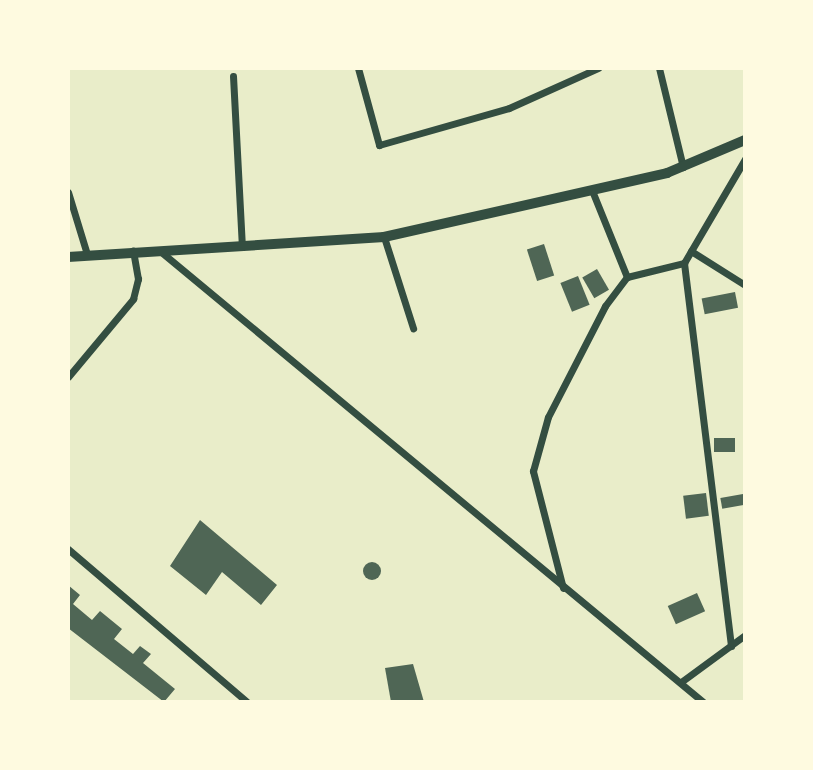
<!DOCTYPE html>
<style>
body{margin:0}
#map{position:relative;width:813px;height:770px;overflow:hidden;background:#e9edc9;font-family:Inter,sans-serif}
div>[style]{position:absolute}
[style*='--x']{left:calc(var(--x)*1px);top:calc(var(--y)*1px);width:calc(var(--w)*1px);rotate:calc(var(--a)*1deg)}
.building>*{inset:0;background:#4f6655;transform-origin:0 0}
.round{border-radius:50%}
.minor>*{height:7px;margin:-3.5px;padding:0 3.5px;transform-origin:3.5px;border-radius:3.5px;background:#344e41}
.tertiary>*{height:10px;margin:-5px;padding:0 5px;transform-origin:5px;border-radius:5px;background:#344e41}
span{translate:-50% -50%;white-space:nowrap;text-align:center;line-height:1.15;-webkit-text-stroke:6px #fefae0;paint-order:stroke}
.frame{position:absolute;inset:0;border:70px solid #fefae0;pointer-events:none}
</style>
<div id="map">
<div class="building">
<div style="left:544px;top:244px;width:33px;height:18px;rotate:72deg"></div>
<div style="left:597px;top:269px;width:24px;height:17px;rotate:60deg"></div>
<div style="left:578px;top:276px;width:31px;height:19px;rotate:68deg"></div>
<div style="left:735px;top:292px;width:16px;height:34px;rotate:79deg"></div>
<div style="left:714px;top:438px;width:21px;height:14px"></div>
<div style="left:706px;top:493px;width:23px;height:23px;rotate:83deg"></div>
<div style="left:743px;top:494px;width:11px;height:23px;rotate:80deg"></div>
<div style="clip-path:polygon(200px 520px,277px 585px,261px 605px,222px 572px,206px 595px,170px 566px)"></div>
<div class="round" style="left:363px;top:562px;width:18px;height:18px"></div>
<div style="clip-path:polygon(68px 585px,80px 595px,73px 604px,92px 620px,100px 611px,122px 629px,114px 639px,133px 654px,140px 646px,151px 654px,143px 663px,175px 689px,164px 702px,68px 628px)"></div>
<div style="left:697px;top:593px;width:20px;height:32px;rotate:66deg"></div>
<div style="clip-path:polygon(413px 664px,424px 702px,391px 702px,385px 668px)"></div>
</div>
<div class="minor">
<div style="--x:358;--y:68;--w:80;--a:74.7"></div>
<div style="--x:379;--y:145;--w:135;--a:-15.9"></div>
<div style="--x:509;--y:108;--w:98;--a:-24.2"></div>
<div style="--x:659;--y:68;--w:102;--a:76.4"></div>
<div style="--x:233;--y:76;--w:169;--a:87"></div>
<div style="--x:68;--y:192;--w:65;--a:73"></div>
<div style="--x:593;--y:193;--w:91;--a:68"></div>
<div style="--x:384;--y:237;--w:96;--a:72.3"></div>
<div style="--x:160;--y:251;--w:706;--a:39.71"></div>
<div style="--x:691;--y:251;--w:64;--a:32.2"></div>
<div style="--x:684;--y:263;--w:121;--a:-59.6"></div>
<div style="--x:68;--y:377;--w:102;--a:-50.2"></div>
<div style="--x:133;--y:299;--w:21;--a:-76"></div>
<div style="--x:138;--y:279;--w:29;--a:-100"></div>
<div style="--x:68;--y:549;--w:235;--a:40.5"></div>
<div style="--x:563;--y:588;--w:121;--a:-104.4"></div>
<div style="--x:533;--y:471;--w:56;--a:-74.5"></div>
<div style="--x:548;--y:417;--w:125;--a:-62.8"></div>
<div style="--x:605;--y:306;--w:36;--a:-53"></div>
<div style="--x:627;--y:277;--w:59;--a:-13.8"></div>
<div style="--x:684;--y:263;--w:386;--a:83"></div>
<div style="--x:681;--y:682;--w:79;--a:-36.3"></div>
</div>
<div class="tertiary">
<div style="--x:68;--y:257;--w:317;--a:-3.6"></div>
<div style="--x:384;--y:237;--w:290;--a:-12.7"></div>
<div style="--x:667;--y:173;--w:85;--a:-22.9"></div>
</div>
<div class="frame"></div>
</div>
